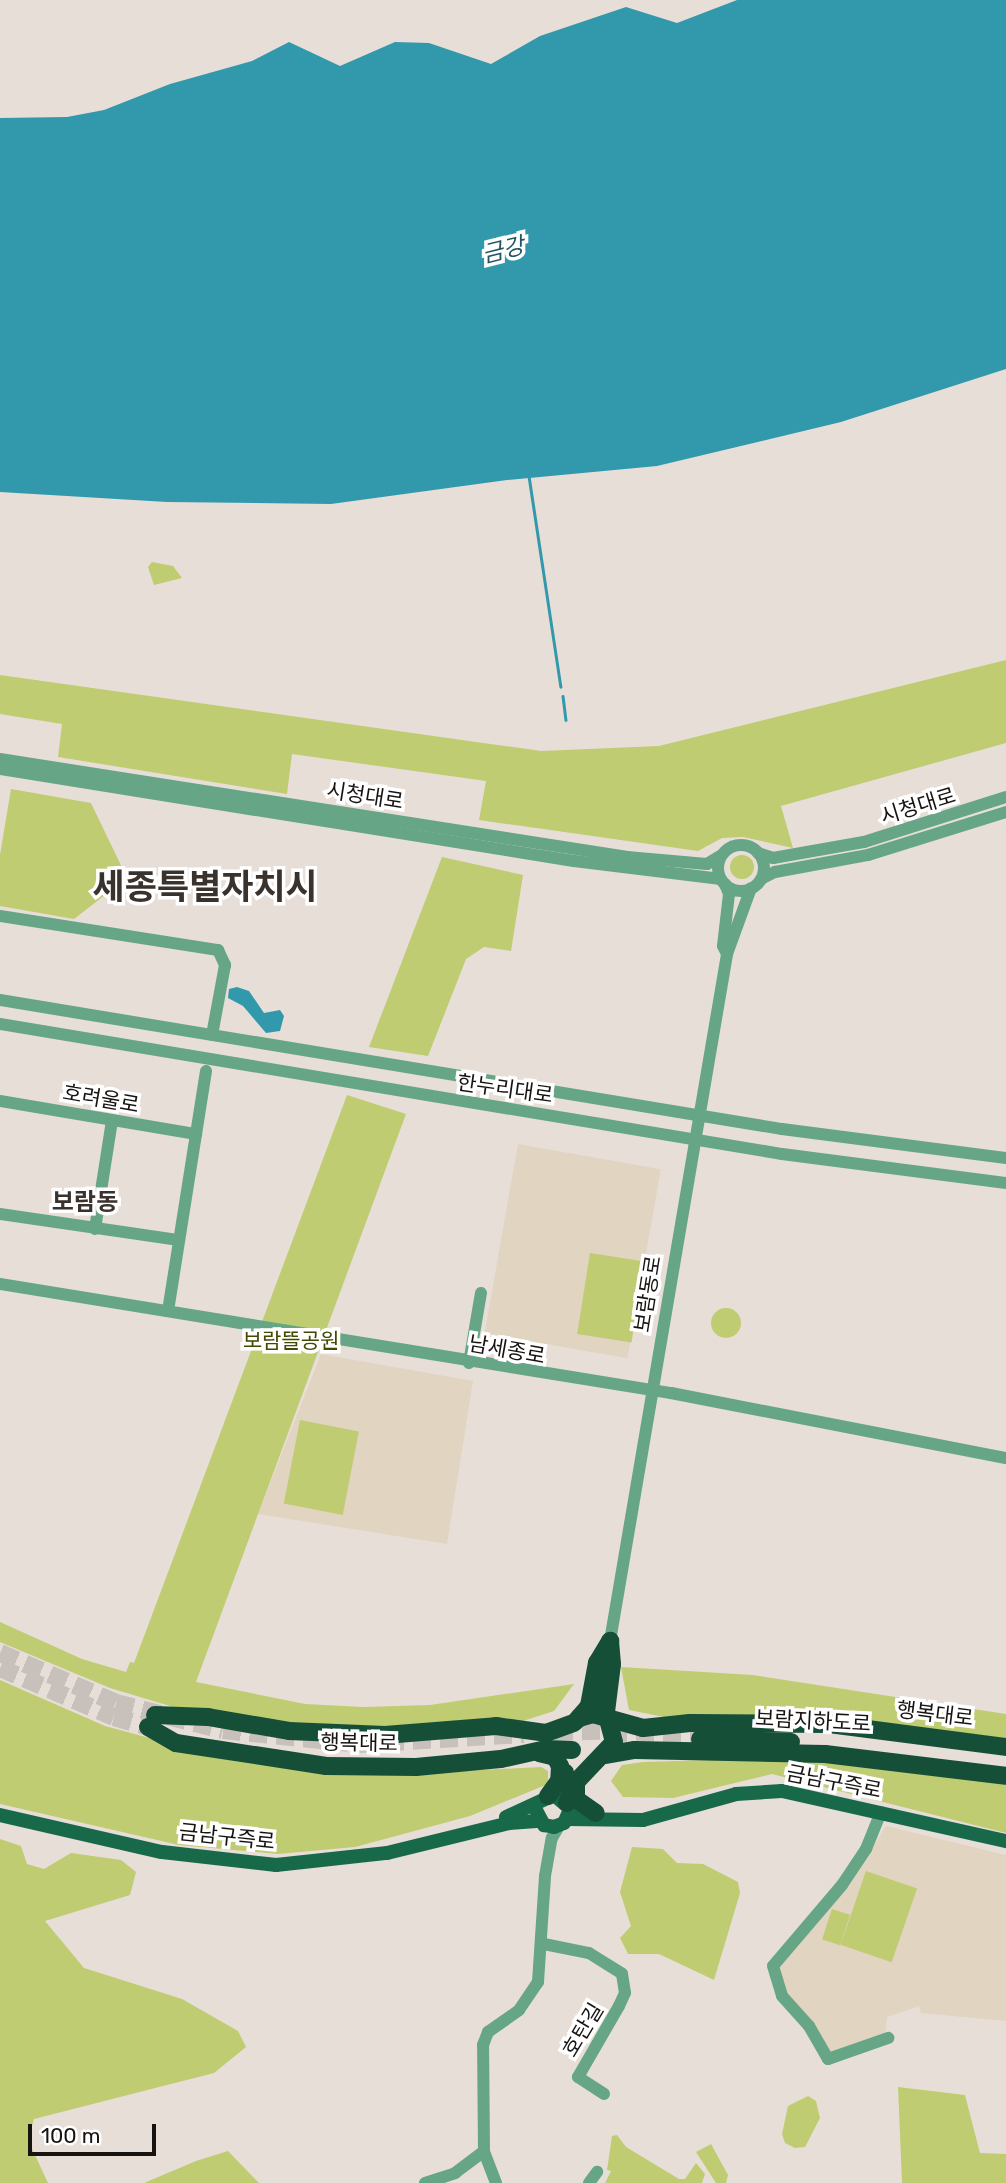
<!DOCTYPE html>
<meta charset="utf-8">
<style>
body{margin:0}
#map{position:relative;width:1006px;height:2183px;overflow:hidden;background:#e7ded8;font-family:Rubik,"Noto Sans KR",sans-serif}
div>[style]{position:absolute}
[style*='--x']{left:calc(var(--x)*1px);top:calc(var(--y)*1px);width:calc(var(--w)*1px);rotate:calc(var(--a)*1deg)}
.education>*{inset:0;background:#e1d4c1;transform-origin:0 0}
.green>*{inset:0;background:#bfcc71;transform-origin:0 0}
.round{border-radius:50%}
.water>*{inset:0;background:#3299ad}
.stream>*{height:2.5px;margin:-1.25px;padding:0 1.25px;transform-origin:1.25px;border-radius:1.25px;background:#3299ad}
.highway-tunnel>*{height:18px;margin-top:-9px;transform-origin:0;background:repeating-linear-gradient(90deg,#c8c0ba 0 18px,transparent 0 27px)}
.minor>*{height:12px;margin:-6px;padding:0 6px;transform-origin:6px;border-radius:6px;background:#66a687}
.minor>.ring{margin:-6px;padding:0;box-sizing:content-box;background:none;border:12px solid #66a687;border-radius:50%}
.major>*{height:14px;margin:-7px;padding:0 7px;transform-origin:7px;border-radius:7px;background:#186949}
.highway>*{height:18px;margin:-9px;padding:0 9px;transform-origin:9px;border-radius:9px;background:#164f38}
span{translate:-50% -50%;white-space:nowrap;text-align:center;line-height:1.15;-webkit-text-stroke:7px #fff;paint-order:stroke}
.street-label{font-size:21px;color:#161311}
.park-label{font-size:21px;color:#434a00}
.water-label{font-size:23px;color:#1f5661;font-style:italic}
.quarter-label{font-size:24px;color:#39322d;font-weight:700}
.town-label{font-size:35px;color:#39322d;font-weight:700}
.scale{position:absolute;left:28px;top:2124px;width:128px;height:32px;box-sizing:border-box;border:4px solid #161311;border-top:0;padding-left:9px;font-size:21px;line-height:24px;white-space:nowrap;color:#161311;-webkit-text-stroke:5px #fff;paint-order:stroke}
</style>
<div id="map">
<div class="education">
<div style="left:518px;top:1144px;width:145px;height:192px;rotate:10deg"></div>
<div style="clip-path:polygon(321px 1354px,473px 1381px,447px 1544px,258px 1514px)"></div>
<div style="clip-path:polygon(886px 1826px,1006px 1855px,1006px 2021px,921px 2013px,919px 2006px,887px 2017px,885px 2036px,829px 2056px,787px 2000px,775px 1969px,871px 1851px)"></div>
</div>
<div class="green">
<div style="clip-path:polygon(152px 562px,173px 566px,182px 578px,154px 585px,148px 567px)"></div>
<div style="clip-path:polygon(1006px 660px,1006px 743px,781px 806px,793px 848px,743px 837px,722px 838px,698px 851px,479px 820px,486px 781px,292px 754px,287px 794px,58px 757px,62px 724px,0 714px,0 675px,541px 751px,659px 746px)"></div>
<div style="clip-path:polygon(11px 789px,91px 803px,127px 878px,74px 919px,0 906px,0 855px)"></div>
<div class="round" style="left:730px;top:855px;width:24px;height:24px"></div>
<div style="clip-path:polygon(442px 857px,523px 875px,511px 951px,484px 947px,466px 959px,428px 1056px,369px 1047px)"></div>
<div style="clip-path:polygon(347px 1095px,406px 1114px,196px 1682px,305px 1704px,363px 1707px,430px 1705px,574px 1684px,554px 1711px,523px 1721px,341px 1730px,190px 1712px,110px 1688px,0 1642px,0 1622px,82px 1659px,126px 1672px,130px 1662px,134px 1663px)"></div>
<div style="left:590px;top:1253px;width:55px;height:82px;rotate:9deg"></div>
<div class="round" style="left:711px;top:1308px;width:30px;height:30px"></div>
<div style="left:300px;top:1420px;width:60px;height:85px;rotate:11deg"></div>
<div style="clip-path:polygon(621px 1667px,753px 1675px,1006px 1714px,1006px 1742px,664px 1717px,629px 1710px)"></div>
<div style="clip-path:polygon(0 1680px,105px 1726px,168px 1743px,441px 1772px,541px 1767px,548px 1771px,548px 1784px,470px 1816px,355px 1847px,278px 1854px,179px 1845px,0 1804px)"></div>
<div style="clip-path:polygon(818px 1757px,1006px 1779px,1006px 1833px,772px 1774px,673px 1798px,623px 1797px,611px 1781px,622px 1765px,643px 1762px)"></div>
<div style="clip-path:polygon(0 1839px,21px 1846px,27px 1864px,44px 1869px,71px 1853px,121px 1860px,136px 1872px,130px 1895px,45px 1921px,84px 1968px,182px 1999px,238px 2031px,246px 2047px,214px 2073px,34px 2119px,28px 2140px,48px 2183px,0 2183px)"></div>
<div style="clip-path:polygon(632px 1847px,663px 1849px,677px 1863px,703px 1864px,738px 1882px,740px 1893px,714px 1980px,659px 1954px,628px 1954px,620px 1938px,631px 1926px,620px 1892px)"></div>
<div style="left:866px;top:1871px;width:54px;height:78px;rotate:19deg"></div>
<div style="left:832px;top:1909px;width:19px;height:32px;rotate:18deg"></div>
<div style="clip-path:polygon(898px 2087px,965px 2095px,980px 2153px,1006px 2154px,1006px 2183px,902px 2183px)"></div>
<div style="clip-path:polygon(808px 2096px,816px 2101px,820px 2118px,805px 2147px,795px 2148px,785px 2143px,782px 2134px,788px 2106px)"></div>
<div style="clip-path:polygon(617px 2135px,626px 2147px,679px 2179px,685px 2179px,696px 2163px,705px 2174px,702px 2183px,605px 2183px,611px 2171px,607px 2170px,612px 2136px)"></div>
<div style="clip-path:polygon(711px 2144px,728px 2175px,726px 2183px,716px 2183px,696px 2152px)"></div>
<div style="clip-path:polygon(228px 2151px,259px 2183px,144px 2183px,196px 2161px)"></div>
</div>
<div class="water">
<div style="clip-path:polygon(737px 0,1006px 0,1006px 369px,841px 422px,657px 466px,507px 480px,331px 504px,167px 502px,0 492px,0 118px,67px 117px,104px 110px,170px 84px,252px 61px,289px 42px,340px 66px,395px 42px,429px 43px,491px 64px,540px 36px,626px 7px,677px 23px)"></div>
<div style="clip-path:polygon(237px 987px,249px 991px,264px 1013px,280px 1010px,284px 1016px,280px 1031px,266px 1033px,243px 1006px,228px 998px,229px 989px)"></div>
</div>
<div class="stream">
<div style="--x:529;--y:476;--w:213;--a:81.4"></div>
<div style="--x:563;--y:696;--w:24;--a:83"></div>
</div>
<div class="highway-tunnel">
<div style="--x:0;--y:1653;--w:126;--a:23.3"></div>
<div style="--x:116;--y:1703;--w:110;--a:14.2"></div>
<div style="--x:223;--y:1730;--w:137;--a:5.9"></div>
<div style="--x:359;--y:1744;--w:165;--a:-3.5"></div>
<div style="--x:0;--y:1668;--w:124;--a:23.3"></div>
<div style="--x:114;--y:1717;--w:51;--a:15.9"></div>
<div style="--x:555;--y:1732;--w:70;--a:-1.6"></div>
<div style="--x:609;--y:1742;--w:91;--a:-1.9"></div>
</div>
<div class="minor">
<div style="--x:0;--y:759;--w:635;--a:8.88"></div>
<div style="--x:627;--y:857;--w:80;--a:5"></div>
<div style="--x:707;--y:864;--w:17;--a:-31"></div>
<div style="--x:0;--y:769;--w:581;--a:9.11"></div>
<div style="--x:574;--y:861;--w:148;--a:7"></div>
<div class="ring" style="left:718px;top:845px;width:34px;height:34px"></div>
<div style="--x:758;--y:853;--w:16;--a:18"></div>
<div style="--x:773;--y:858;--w:92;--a:-10"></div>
<div style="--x:864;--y:842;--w:149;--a:-17.6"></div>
<div style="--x:761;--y:879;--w:16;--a:-27"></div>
<div style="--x:775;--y:872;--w:95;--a:-10.4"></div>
<div style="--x:868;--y:855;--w:145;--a:-17.3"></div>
<div style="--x:725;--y:884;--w:11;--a:68"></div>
<div style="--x:729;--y:894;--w:52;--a:96.6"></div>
<div style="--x:723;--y:946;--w:9;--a:63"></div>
<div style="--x:0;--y:916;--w:221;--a:8.9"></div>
<div style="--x:218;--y:950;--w:17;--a:65"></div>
<div style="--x:225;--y:965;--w:71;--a:100.5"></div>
<div style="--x:0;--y:1000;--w:793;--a:9.37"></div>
<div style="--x:782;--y:1129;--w:226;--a:7.4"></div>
<div style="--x:0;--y:1024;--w:793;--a:9.44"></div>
<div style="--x:782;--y:1154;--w:226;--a:7.4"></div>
<div style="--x:0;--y:1101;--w:199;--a:9.6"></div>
<div style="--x:0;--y:1214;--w:181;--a:8.3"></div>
<div style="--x:95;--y:1229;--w:110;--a:-81.1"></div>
<div style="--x:0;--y:1284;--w:680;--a:9.23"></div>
<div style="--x:671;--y:1393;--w:341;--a:11"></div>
<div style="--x:168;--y:1311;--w:243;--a:-81"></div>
<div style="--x:469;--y:1363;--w:71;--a:-80.3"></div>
<div style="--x:610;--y:1641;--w:697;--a:-80.33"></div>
<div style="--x:727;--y:954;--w:70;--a:-70"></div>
<div style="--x:881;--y:1812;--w:40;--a:112"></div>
<div style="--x:866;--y:1849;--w:43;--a:123.7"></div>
<div style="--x:842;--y:1885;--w:106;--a:130.4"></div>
<div style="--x:773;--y:1966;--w:31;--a:73"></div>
<div style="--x:782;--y:1996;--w:40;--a:48"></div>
<div style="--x:809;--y:2026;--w:38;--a:60"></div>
<div style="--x:828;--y:2059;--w:64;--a:-19.3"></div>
<div style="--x:544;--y:1944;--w:46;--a:11.3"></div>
<div style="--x:589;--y:1953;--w:39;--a:32"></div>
<div style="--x:622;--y:1974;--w:19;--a:81"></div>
<div style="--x:625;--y:1993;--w:14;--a:115"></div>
<div style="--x:619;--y:2006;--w:82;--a:120"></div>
<div style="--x:578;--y:2077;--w:31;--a:33"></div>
<div style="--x:425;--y:2183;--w:32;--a:-18"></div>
<div style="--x:455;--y:2173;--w:36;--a:-37"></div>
<div style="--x:496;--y:2183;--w:34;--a:-111"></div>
<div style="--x:484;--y:2151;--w:106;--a:-90.5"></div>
<div style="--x:483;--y:2045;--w:14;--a:-69"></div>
<div style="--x:488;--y:2032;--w:38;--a:-35"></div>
<div style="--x:519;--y:2010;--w:34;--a:-56"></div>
<div style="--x:538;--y:1982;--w:106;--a:-86.2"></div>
<div style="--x:545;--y:1876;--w:39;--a:-80"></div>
<div style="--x:552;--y:1838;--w:14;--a:-60"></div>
<div style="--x:589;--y:2183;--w:14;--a:-54"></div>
</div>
<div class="major">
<div style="--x:537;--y:1812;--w:15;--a:62"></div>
<div style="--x:544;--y:1825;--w:10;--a:11"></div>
<div style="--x:554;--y:1827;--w:11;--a:-22"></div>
<div style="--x:564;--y:1823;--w:12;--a:-66"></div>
<div style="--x:0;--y:1815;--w:166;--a:12.9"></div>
<div style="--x:162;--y:1852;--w:115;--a:6.5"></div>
<div style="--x:276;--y:1865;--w:112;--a:-6.2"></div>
<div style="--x:387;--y:1853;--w:126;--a:-13.8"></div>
<div style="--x:509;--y:1823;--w:31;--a:-4"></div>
<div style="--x:506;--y:1817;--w:53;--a:-24.6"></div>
<div style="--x:554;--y:1795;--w:23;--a:40"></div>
<div style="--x:572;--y:1810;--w:24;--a:7"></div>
<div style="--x:567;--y:1819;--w:76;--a:0.8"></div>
<div style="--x:643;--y:1820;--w:97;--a:-15.6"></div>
<div style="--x:736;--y:1794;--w:46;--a:-3.7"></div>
<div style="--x:782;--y:1791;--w:230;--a:12.6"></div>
</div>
<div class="highway">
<div style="--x:155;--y:1715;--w:53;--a:2.2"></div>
<div style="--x:208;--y:1717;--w:82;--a:9.8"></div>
<div style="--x:289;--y:1731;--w:96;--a:2.4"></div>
<div style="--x:385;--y:1735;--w:111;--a:-4.6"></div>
<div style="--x:496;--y:1726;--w:50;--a:8"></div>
<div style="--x:546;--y:1733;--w:30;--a:-20"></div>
<div style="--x:579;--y:1718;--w:15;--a:-16"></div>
<div style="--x:593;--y:1714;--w:52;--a:15.6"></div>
<div style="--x:643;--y:1728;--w:47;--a:-6.1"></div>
<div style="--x:690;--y:1723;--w:139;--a:0.4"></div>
<div style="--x:829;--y:1724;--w:178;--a:7.4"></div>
<div style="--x:577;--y:1720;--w:18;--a:-49"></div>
<div style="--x:589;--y:1706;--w:44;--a:-79.5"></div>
<div style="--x:597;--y:1663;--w:26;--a:-59"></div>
<div style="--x:148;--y:1727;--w:32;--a:30"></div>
<div style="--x:176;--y:1743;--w:152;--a:8.7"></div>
<div style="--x:326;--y:1766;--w:90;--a:0.6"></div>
<div style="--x:416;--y:1767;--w:85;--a:-5.4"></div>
<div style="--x:501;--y:1759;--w:46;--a:-12.5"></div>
<div style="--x:546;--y:1749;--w:26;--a:2"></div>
<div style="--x:700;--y:1739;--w:91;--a:1.9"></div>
<div style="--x:539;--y:1753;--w:16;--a:14"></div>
<div style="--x:555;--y:1757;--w:10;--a:61"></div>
<div style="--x:560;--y:1766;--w:17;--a:93"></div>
<div style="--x:606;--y:1755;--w:29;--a:-10"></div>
<div style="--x:635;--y:1750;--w:190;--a:1.2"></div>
<div style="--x:825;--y:1754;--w:182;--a:6.9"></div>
<div style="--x:576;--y:1782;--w:17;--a:90"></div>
<div style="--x:576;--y:1799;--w:24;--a:35"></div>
<div style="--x:548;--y:1796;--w:29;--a:-54"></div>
<div style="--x:567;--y:1803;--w:23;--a:-67"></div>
<div style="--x:576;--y:1782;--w:55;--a:-46.5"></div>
<div style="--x:614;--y:1742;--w:31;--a:-105"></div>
<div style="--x:606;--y:1712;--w:48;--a:-82.9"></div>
<div style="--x:612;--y:1664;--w:23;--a:-95"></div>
</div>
<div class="street-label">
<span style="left:365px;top:796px;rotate:9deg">시청대로</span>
<span style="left:918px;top:806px;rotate:-17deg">시청대로</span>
<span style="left:505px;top:1089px;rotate:8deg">한누리대로</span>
<span style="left:101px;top:1099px;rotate:10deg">호려울로</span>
<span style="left:648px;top:1294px;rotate:-81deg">보람동로</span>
<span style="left:507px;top:1350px;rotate:10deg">남세종로</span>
<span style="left:935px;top:1714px;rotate:7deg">행복대로</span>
<span style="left:813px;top:1721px;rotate:3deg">보람지하도로</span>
<span style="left:359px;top:1743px;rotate:1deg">행복대로</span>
<span style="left:834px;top:1782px;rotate:11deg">금남구즉로</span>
<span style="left:227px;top:1837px;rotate:6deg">금남구즉로</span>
<span style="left:583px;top:2030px;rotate:-59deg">호탄길</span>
</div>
<div class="park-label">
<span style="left:291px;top:1341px">보람뜰공원</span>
</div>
<div class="water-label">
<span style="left:503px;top:250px;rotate:-14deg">금강</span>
</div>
<div class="quarter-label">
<span style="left:85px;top:1203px">보람동</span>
</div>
<div class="town-label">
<span style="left:205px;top:887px">세종특별자치시</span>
</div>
<div class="scale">100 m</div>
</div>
